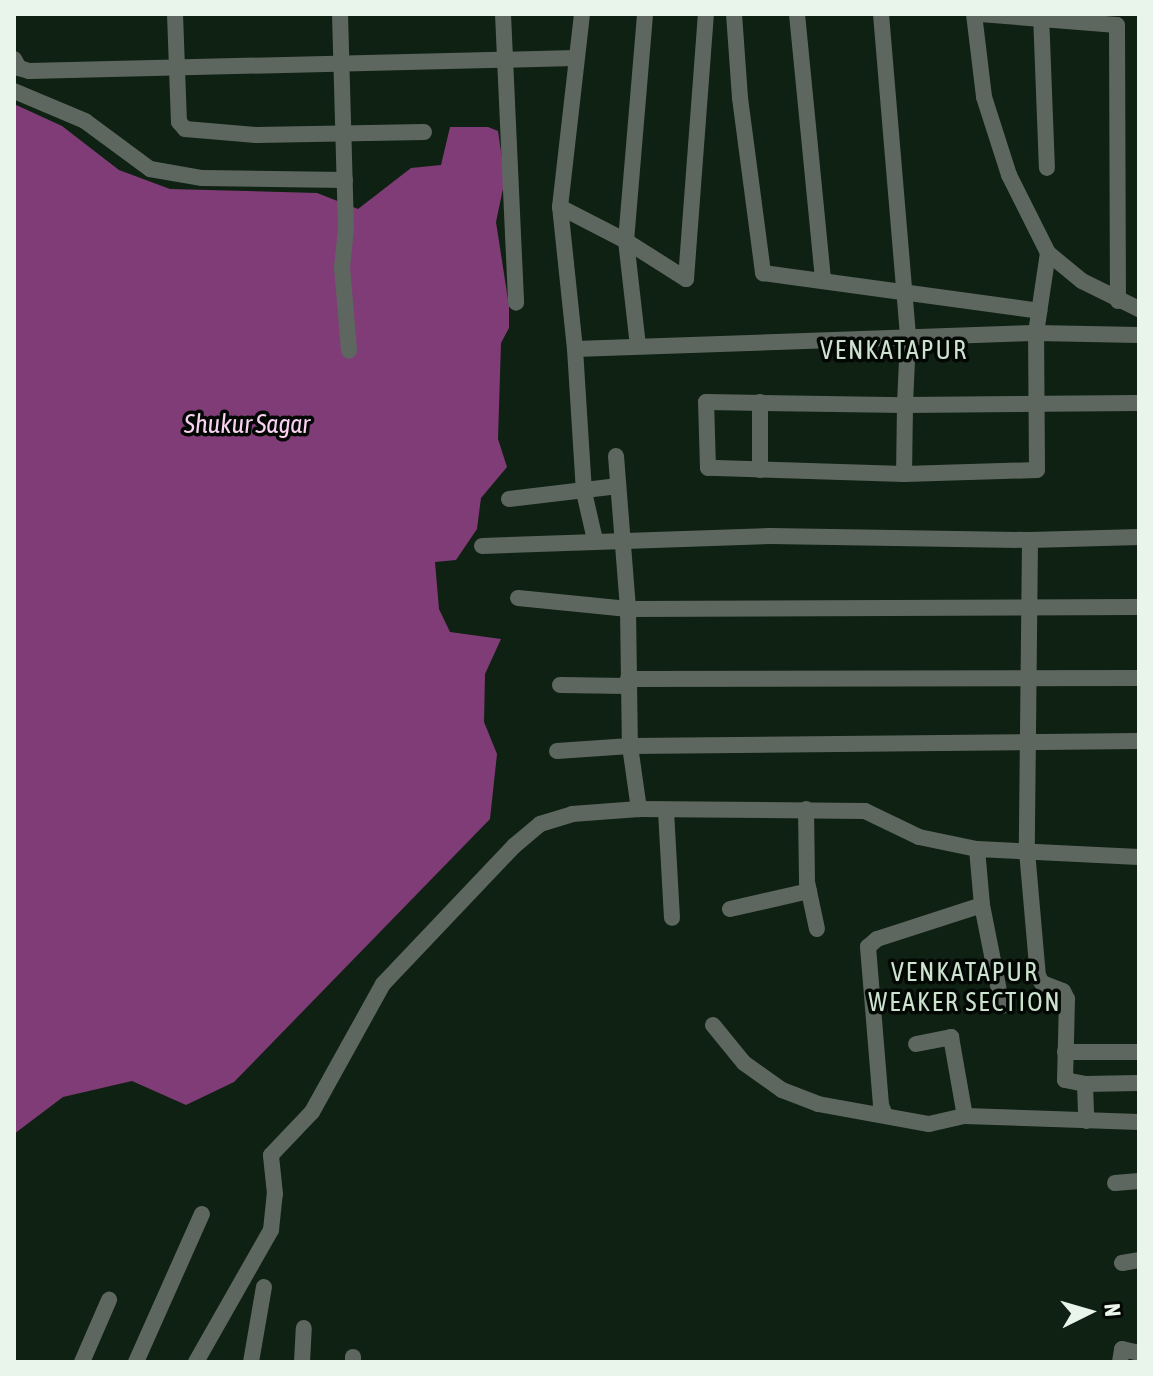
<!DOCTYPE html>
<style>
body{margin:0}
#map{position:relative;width:1153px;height:1376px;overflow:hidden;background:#0f2112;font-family:"Asap Condensed",sans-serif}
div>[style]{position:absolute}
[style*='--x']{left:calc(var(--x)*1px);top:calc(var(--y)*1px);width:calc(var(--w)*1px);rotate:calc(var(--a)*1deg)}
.water>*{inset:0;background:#803c76}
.minor>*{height:16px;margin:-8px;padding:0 8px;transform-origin:8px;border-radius:8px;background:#5e675f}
span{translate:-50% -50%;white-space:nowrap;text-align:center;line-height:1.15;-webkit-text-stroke:7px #030804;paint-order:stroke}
.neighbourhood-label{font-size:26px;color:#cde3cf;letter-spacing:2px}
.water-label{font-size:26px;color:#f9d1f1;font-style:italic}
.frame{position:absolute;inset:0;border:16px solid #e9f5ea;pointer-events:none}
.north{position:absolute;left:1049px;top:1272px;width:80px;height:80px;-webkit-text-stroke:6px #030804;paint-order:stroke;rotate:85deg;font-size:22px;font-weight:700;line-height:32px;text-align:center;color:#e9f5ea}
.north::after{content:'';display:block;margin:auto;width:28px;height:36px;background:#e9f5ea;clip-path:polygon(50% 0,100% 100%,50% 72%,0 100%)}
</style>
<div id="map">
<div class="water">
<div style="clip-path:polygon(14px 104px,62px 126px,119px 170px,170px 189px,317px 193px,358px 209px,411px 168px,441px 165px,450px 127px,488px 127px,498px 131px,505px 179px,496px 222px,509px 306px,509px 328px,501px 343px,498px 439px,507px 467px,481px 498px,477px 529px,456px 560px,435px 562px,439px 609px,450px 632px,501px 639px,485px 674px,484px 722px,497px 754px,490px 819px,234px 1082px,186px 1105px,132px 1081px,63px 1097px,14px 1134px)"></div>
</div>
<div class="minor">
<div style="--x:175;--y:14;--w:108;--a:87.9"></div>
<div style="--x:179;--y:122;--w:9;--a:49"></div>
<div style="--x:185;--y:129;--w:71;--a:4.8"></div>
<div style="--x:256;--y:135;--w:168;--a:-1"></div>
<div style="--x:340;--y:14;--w:215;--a:88.4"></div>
<div style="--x:346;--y:229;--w:38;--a:96"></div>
<div style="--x:342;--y:267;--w:84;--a:85.2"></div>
<div style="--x:503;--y:14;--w:289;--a:87.4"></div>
<div style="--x:734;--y:14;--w:84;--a:85.9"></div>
<div style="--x:740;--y:98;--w:177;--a:82.5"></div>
<div style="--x:763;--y:273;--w:279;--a:7.8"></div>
<div style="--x:797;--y:14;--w:268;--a:84.4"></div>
<div style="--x:881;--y:14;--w:325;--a:85.2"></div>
<div style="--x:908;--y:338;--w:67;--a:92.6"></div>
<div style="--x:905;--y:405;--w:69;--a:90.8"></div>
<div style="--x:904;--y:474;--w:196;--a:-178.2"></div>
<div style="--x:708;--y:468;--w:66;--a:-91.7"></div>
<div style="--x:706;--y:402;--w:199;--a:0.9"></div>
<div style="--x:905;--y:405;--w:234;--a:-0.5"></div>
<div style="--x:974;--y:14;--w:84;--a:83.1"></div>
<div style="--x:984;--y:97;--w:82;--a:72.2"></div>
<div style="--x:1009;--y:175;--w:87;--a:63.4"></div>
<div style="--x:1048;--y:253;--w:44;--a:39.5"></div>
<div style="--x:1082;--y:281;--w:64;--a:26.2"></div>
<div style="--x:980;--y:14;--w:137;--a:4.6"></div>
<div style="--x:1117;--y:25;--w:276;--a:89.8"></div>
<div style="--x:1041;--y:14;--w:154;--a:87.8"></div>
<div style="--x:14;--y:59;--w:10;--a:61"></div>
<div style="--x:19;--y:68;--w:10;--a:17"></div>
<div style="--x:29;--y:71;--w:546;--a:-1.36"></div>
<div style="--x:14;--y:91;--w:77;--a:22.9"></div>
<div style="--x:85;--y:121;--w:81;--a:36.4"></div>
<div style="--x:150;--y:169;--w:53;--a:9.8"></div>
<div style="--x:202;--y:178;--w:143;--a:0.8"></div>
<div style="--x:560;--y:207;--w:194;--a:-83.5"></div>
<div style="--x:638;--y:346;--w:106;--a:-96.5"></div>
<div style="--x:626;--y:241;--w:228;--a:-85.2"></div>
<div style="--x:575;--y:349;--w:461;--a:-2"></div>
<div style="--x:1036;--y:333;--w:103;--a:1.1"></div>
<div style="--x:760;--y:402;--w:68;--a:90"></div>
<div style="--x:616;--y:456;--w:153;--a:85.5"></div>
<div style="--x:628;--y:609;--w:137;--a:89.2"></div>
<div style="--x:630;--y:746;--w:64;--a:81.9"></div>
<div style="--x:904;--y:474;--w:133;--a:-1.7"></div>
<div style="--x:1037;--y:470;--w:137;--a:-90.4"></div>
<div style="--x:1036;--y:333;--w:81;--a:-81.5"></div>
<div style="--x:509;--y:499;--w:110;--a:-6.8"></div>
<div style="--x:595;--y:540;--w:49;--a:-102.9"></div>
<div style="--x:584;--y:492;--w:143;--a:-93.6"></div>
<div style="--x:575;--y:349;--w:143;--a:-96"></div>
<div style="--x:560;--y:207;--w:74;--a:27.3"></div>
<div style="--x:626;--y:241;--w:71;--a:32.3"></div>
<div style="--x:686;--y:279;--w:266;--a:-85.7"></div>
<div style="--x:1030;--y:540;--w:311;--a:90.6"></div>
<div style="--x:1027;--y:851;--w:125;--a:85"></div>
<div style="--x:1038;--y:976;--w:8;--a:60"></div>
<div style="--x:1042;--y:983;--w:22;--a:21"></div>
<div style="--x:1063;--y:991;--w:9;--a:63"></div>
<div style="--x:1067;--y:999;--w:81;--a:91.4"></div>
<div style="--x:1065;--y:1080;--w:20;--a:11"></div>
<div style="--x:1085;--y:1084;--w:54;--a:-1.1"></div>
<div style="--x:482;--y:546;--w:288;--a:-2"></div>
<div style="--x:770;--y:536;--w:260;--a:0.9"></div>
<div style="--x:1030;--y:540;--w:109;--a:-1.6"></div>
<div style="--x:518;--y:598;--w:111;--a:5.7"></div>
<div style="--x:628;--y:609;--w:511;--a:-0.22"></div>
<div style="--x:628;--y:679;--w:511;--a:-0.11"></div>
<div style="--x:560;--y:685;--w:68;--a:0.8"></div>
<div style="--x:557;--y:751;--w:73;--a:-3.9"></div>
<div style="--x:630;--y:746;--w:509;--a:-0.56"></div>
<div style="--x:806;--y:809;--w:73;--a:89.2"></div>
<div style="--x:807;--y:882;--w:48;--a:78"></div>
<div style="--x:666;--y:811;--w:107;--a:86.8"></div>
<div style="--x:982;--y:905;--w:103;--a:78.8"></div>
<div style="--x:730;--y:909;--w:81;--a:-12.8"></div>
<div style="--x:713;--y:1025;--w:49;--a:50.8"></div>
<div style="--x:744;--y:1063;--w:47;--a:35.4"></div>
<div style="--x:782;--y:1090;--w:39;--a:21"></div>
<div style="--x:818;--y:1104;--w:113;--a:10.2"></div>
<div style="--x:929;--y:1124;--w:37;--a:-13"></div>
<div style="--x:965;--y:1116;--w:174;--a:2"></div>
<div style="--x:916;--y:1044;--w:36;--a:-11"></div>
<div style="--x:951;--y:1037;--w:80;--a:80"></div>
<div style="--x:1065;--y:1052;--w:74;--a:0"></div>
<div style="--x:1085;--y:1084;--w:37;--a:88"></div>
<div style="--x:885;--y:1115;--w:11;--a:-112"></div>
<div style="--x:881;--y:1105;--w:159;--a:-94.7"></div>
<div style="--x:868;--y:947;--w:12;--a:-42"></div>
<div style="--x:877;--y:939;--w:110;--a:-17.9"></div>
<div style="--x:982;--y:905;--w:56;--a:-95.1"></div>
<div style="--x:1115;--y:1183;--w:24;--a:-5"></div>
<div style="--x:1122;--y:1263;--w:17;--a:-10"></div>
<div style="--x:82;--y:1362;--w:68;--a:-66.5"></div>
<div style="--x:136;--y:1362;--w:162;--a:-66"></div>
<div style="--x:196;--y:1362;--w:152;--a:-60.4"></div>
<div style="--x:271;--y:1230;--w:36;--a:-84"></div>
<div style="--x:275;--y:1194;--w:39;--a:-96"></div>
<div style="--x:271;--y:1155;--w:59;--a:-46.4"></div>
<div style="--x:312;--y:1112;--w:146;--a:-61"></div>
<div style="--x:383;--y:984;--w:190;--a:-46.5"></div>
<div style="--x:514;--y:846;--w:34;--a:-40"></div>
<div style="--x:540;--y:824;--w:34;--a:-17"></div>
<div style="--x:572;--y:814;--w:67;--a:-4.3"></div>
<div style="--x:639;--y:809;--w:226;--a:0.5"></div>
<div style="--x:865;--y:811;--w:60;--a:25.7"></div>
<div style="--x:919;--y:837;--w:59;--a:11.7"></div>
<div style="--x:977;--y:849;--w:162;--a:2.8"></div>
<div style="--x:251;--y:1362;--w:76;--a:-80.2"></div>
<div style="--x:302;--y:1362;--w:34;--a:-87"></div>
<div style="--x:353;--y:1362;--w:5;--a:-90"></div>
<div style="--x:1120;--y:1362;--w:13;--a:-81"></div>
<div style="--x:1122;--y:1349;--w:17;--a:13"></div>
</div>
<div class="neighbourhood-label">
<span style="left:894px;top:351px">VENKATAPUR</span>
<span style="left:965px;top:988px">VENKATAPUR<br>WEAKER SECTION</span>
</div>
<div class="water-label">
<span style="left:247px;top:425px">Shukur Sagar</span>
</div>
<div class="frame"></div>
<div class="north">N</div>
</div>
